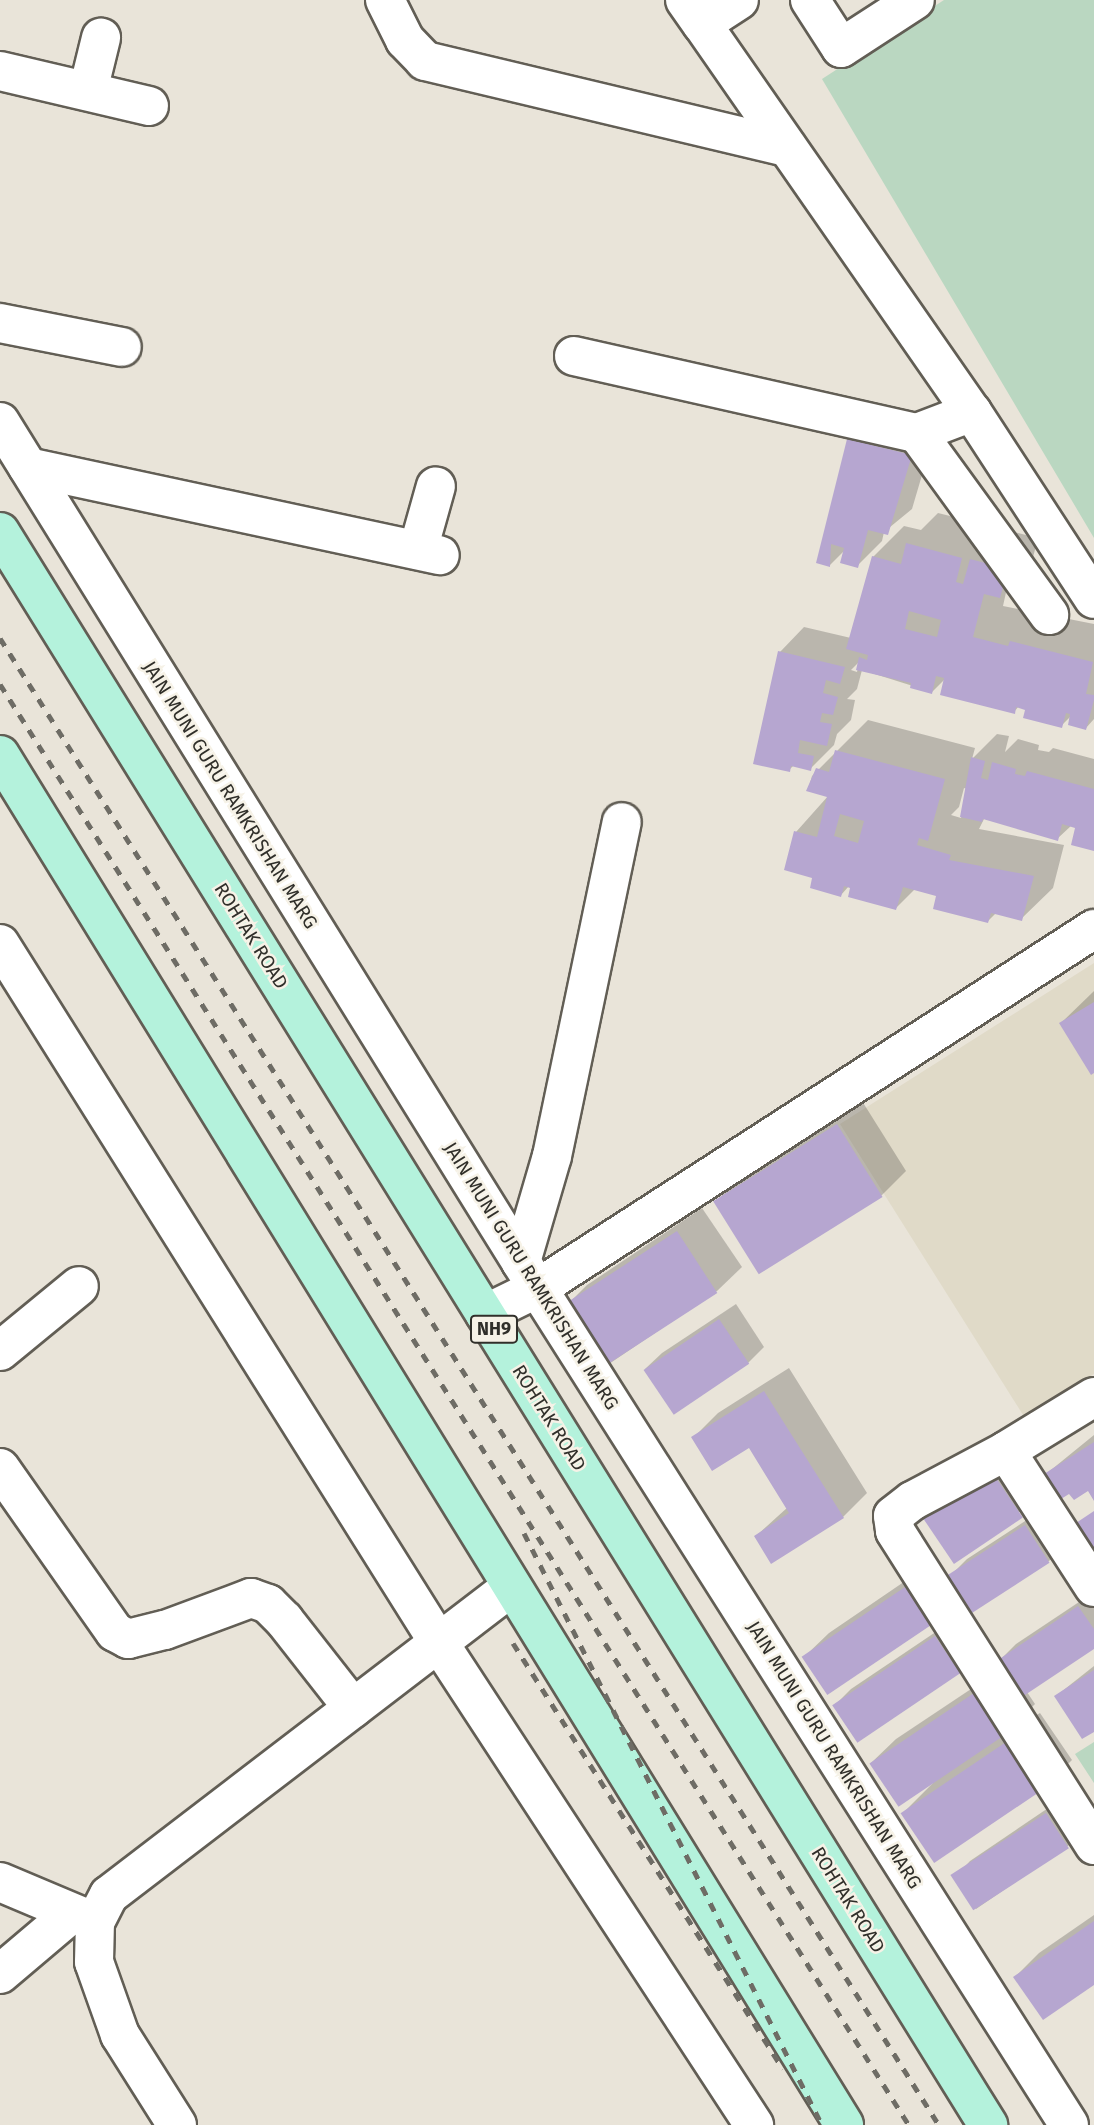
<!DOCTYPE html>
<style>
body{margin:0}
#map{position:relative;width:1094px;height:2125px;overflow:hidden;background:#e9e4d9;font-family:"Fira Sans",sans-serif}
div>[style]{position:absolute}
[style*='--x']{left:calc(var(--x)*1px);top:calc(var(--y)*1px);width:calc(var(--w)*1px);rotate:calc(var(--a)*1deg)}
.built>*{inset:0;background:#e0dac8}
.green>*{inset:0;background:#bad7c1}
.shadow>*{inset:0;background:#0003;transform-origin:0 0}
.building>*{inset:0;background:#b6a6d0;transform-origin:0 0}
.roads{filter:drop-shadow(2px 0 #625e55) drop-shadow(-2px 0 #625e55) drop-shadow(0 2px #625e55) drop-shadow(0 -2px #625e55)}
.minor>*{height:38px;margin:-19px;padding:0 19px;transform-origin:19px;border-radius:19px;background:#fff}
.major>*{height:38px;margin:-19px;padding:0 19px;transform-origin:19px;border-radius:19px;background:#b4f2dc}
.rail>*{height:5px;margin-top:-2.5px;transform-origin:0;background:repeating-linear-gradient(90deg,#6e6c65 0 9px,transparent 0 18px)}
span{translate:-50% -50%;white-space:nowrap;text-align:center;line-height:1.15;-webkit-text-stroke:5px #f6f2e7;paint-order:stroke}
.shield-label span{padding:2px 5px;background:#f6f2e7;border:2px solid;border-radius:5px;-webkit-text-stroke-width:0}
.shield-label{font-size:18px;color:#302f2a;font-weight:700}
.street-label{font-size:19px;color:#302f2a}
</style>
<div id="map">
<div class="built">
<div style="clip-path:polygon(1094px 963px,1094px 1374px,1025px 1418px,840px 1124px)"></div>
</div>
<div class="green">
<div style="clip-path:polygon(944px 0,1094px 0,1094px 538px,822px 79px)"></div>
<div style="clip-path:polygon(1094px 1742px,1094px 1783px,1075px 1754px)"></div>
</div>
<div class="shadow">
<div style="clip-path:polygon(873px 415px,935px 431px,912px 509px,884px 532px,882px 541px,857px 566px,846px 549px,830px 565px,818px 562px,849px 440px)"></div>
<div style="clip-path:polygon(evenodd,938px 513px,1038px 538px,1031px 565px,1007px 588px,1003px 606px,1094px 624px,1094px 719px,1086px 728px,1072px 715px,1061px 726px,1027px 708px,1019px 706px,1014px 712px,947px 677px,932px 692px,862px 670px,857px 689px,847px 699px,855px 700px,851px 720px,837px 734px,834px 745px,810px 769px,794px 765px,789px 770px,780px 652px,804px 627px,851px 638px,873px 557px,904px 526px,921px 530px,938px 513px,859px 662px,857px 672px,851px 670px,859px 662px)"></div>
<div style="clip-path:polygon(evenodd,868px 720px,975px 748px,972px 759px,997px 734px,1009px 736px,1005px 752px,1018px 739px,1039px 745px,1038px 750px,1049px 752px,1053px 748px,1094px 759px,1094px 849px,1077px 826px,1072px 825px,1057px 839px,985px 817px,979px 829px,1064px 845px,1053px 888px,1021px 919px,997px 912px,988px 921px,939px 895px,915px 889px,896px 908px,849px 886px,841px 895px,814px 877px,796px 832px,829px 795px,808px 790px,812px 776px,868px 720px,964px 788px,967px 789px,961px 818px,951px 815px,959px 807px,964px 788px)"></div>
<div style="clip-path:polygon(1094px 991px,1094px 1071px,1061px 1023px)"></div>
<div style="clip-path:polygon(862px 1101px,906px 1171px,882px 1195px,760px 1272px,715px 1202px,740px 1178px)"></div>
<div style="clip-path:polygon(702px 1208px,742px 1267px,717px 1291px,603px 1368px,563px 1309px,587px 1285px)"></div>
<div style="clip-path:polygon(736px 1304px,764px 1347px,748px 1363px,645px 1369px,662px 1353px)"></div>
<div style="clip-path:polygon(789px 1368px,867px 1493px,843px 1517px,756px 1536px,788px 1507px,750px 1446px,694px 1437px,718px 1413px)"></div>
<div style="clip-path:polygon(1094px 1435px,1094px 1497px,1088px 1489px,1046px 1474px)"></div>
<div style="left:1010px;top:1457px;width:51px;height:104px;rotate:57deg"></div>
<div style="clip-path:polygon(1042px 1510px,1065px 1545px,1049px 1561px,962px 1594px,936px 1620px,804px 1657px,829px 1633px,936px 1560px,948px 1578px,967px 1559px)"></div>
<div style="clip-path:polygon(1094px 1592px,1094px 1647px,1027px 1692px,1035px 1704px,1005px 1734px,1040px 1713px,1072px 1760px,1048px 1784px,903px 1813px,933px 1783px,871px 1763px,896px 1739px,1004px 1667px,1000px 1660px,1016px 1644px)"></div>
<div style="clip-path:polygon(952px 1621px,975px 1655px,959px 1672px,834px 1706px,851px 1689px)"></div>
<div style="clip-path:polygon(1094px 1666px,1094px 1730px,1056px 1696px)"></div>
<div style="clip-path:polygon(1063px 1798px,1085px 1830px,1068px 1846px,976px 1909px,954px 1878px,970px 1861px)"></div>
<div style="clip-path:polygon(1094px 1915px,1094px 1983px,1015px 1977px,1039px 1953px)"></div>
</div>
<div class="building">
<div style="clip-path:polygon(847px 439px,912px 455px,888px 535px,868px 530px,858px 568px,840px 563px,844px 548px,831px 544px,830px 567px,816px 563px)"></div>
<div style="clip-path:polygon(evenodd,906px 543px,962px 558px,956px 582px,963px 584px,970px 559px,1008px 569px,1000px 598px,984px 594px,973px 637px,1008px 646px,1010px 641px,1093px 662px,1086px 694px,1094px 695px,1094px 700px,1086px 730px,1068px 725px,1070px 714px,1066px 713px,1062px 728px,1023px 718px,1025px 710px,1016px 707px,1015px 714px,940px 695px,944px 678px,936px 676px,932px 694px,910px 688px,911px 683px,856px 670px,859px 657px,867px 660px,868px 655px,846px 649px,872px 556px,901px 564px,906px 543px,909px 611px,941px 620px,937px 637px,905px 629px,909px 611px)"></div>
<div style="clip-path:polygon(778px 651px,845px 667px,840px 684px,826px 680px,823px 693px,838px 697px,833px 715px,822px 713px,820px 722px,832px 724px,827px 746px,800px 740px,798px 753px,814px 756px,811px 771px,791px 766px,790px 772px,753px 764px)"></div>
<div style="clip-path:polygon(evenodd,835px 750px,945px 779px,928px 841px,919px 838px,917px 845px,951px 855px,949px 860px,1034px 876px,1022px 921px,991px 913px,988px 923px,933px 909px,936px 896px,903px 887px,896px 910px,848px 897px,850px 888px,844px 886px,841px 897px,810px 888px,812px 878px,784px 870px,794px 831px,817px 837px,827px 797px,806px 791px,816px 768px,829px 772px,835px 750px,840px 814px,864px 821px,858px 843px,834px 836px,840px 814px)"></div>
<div style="clip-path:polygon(971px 757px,985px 761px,981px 778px,988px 780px,992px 762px,1016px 769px,1015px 774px,1025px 776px,1027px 771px,1094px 789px,1094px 851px,1071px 845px,1075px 828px,1062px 824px,1058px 841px,983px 819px,982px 822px,960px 817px)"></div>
<div style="clip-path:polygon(1094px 1002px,1094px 1073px,1091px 1075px,1059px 1023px)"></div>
<div style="left:837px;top:1124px;width:86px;height:146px;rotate:58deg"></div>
<div style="left:677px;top:1231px;width:74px;height:140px;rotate:57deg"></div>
<div style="left:719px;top:1319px;width:54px;height:91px;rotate:56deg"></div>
<div style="clip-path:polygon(764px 1391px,844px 1518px,771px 1564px,754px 1536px,789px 1513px,749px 1448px,712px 1471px,691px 1437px)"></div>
<div style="clip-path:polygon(1094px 1442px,1094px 1501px,1088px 1491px,1074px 1500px,1069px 1494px,1061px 1499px,1044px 1474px)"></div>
<div style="left:992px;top:1472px;width:55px;height:83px;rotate:56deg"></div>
<div style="clip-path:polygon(1094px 1511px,1094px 1550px,1076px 1523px)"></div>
<div style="left:1025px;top:1525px;width:45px;height:92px;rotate:57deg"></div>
<div style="left:911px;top:1583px;width:46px;height:132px;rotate:56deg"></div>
<div style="clip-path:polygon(1078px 1606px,1094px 1629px,1094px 1649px,1022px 1697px,998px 1660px)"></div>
<div style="left:935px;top:1636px;width:45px;height:124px;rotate:56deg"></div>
<div style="clip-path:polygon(1094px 1670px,1094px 1732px,1082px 1739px,1054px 1696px)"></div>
<div style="left:983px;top:1687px;width:52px;height:137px;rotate:56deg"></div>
<div style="left:1015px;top:1736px;width:60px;height:138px;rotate:56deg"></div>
<div style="left:1046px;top:1813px;width:42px;height:114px;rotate:57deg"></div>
<div style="clip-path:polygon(1094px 1921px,1094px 1985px,1043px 2020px,1013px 1977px)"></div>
</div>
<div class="roads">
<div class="minor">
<div style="--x:385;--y:0;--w:45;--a:63.4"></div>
<div style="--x:405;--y:40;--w:29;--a:46"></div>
<div style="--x:425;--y:61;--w:372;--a:13.4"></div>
<div style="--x:685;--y:0;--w:29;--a:55"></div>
<div style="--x:702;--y:24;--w:44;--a:-33"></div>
<div style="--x:810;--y:0;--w:57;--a:57.1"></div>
<div style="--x:841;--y:48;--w:88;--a:-33"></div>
<div style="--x:702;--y:24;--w:473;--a:55.2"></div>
<div style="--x:972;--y:412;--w:223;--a:56.9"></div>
<div style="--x:0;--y:71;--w:153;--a:13.2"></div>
<div style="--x:88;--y:91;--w:55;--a:-76.2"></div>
<div style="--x:0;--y:323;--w:124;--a:11.1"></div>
<div style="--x:574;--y:356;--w:352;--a:12.7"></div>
<div style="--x:917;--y:433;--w:59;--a:-20.9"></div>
<div style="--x:0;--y:422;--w:988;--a:58.19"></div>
<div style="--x:521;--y:1262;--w:1022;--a:57.58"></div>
<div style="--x:917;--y:433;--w:225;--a:54"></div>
<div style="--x:28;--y:467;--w:421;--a:12.1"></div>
<div style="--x:418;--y:550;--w:66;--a:-74.3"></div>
<div style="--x:0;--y:944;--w:825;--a:57.87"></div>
<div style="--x:439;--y:1643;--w:576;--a:56.83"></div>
<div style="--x:521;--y:1262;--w:110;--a:-73.7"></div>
<div style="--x:552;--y:1156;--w:341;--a:-78.2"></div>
<div style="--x:485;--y:1314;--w:59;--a:-26.1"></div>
<div style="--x:538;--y:1288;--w:662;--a:-32.85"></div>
<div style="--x:0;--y:1351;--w:102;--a:-39.4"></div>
<div style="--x:1094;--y:1397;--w:103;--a:148.5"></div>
<div style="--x:1006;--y:1451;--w:162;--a:57.1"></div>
<div style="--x:1006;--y:1451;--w:106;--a:152"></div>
<div style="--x:912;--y:1501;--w:24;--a:142"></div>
<div style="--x:893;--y:1516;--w:15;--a:82"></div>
<div style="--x:895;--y:1531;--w:372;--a:57.6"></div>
<div style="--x:0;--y:1468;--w:200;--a:55"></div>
<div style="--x:115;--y:1632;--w:15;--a:28"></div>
<div style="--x:128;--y:1639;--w:38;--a:-14"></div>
<div style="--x:165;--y:1630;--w:92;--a:-20.4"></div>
<div style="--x:251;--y:1598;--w:18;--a:19"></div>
<div style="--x:268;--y:1604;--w:23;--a:45"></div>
<div style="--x:284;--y:1620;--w:112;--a:51.9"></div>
<div style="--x:0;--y:1882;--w:103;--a:22.8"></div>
<div style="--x:0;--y:1974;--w:94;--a:-40.3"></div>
<div style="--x:177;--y:2125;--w:107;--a:-122.3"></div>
<div style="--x:120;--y:2035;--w:77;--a:-109.6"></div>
<div style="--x:94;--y:1962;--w:40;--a:-88.6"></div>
<div style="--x:95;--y:1922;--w:30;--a:-63"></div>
<div style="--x:109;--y:1895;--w:505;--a:-37.44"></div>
</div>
<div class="major">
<div style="--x:0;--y:532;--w:1875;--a:58.19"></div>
<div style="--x:0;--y:755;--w:1609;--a:58.36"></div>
</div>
</div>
<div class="rail">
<div style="--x:0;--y:638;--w:1759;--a:57.73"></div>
<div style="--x:0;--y:684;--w:1704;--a:57.76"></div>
<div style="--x:524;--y:1533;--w:663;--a:63.28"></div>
<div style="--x:513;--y:1643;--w:504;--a:57.63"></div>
</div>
<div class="shield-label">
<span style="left:494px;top:1329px">NH9</span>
</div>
<div class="street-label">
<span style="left:230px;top:795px;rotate:58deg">JAIN MUNI GURU RAMKRISHAN MARG</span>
<span style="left:251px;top:936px;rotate:58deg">ROHTAK ROAD</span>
<span style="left:531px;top:1276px;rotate:58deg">JAIN MUNI GURU RAMKRISHAN MARG</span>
<span style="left:549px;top:1418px;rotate:58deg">ROHTAK ROAD</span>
<span style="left:834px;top:1755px;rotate:58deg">JAIN MUNI GURU RAMKRISHAN MARG</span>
<span style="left:848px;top:1900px;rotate:58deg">ROHTAK ROAD</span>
</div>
</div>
